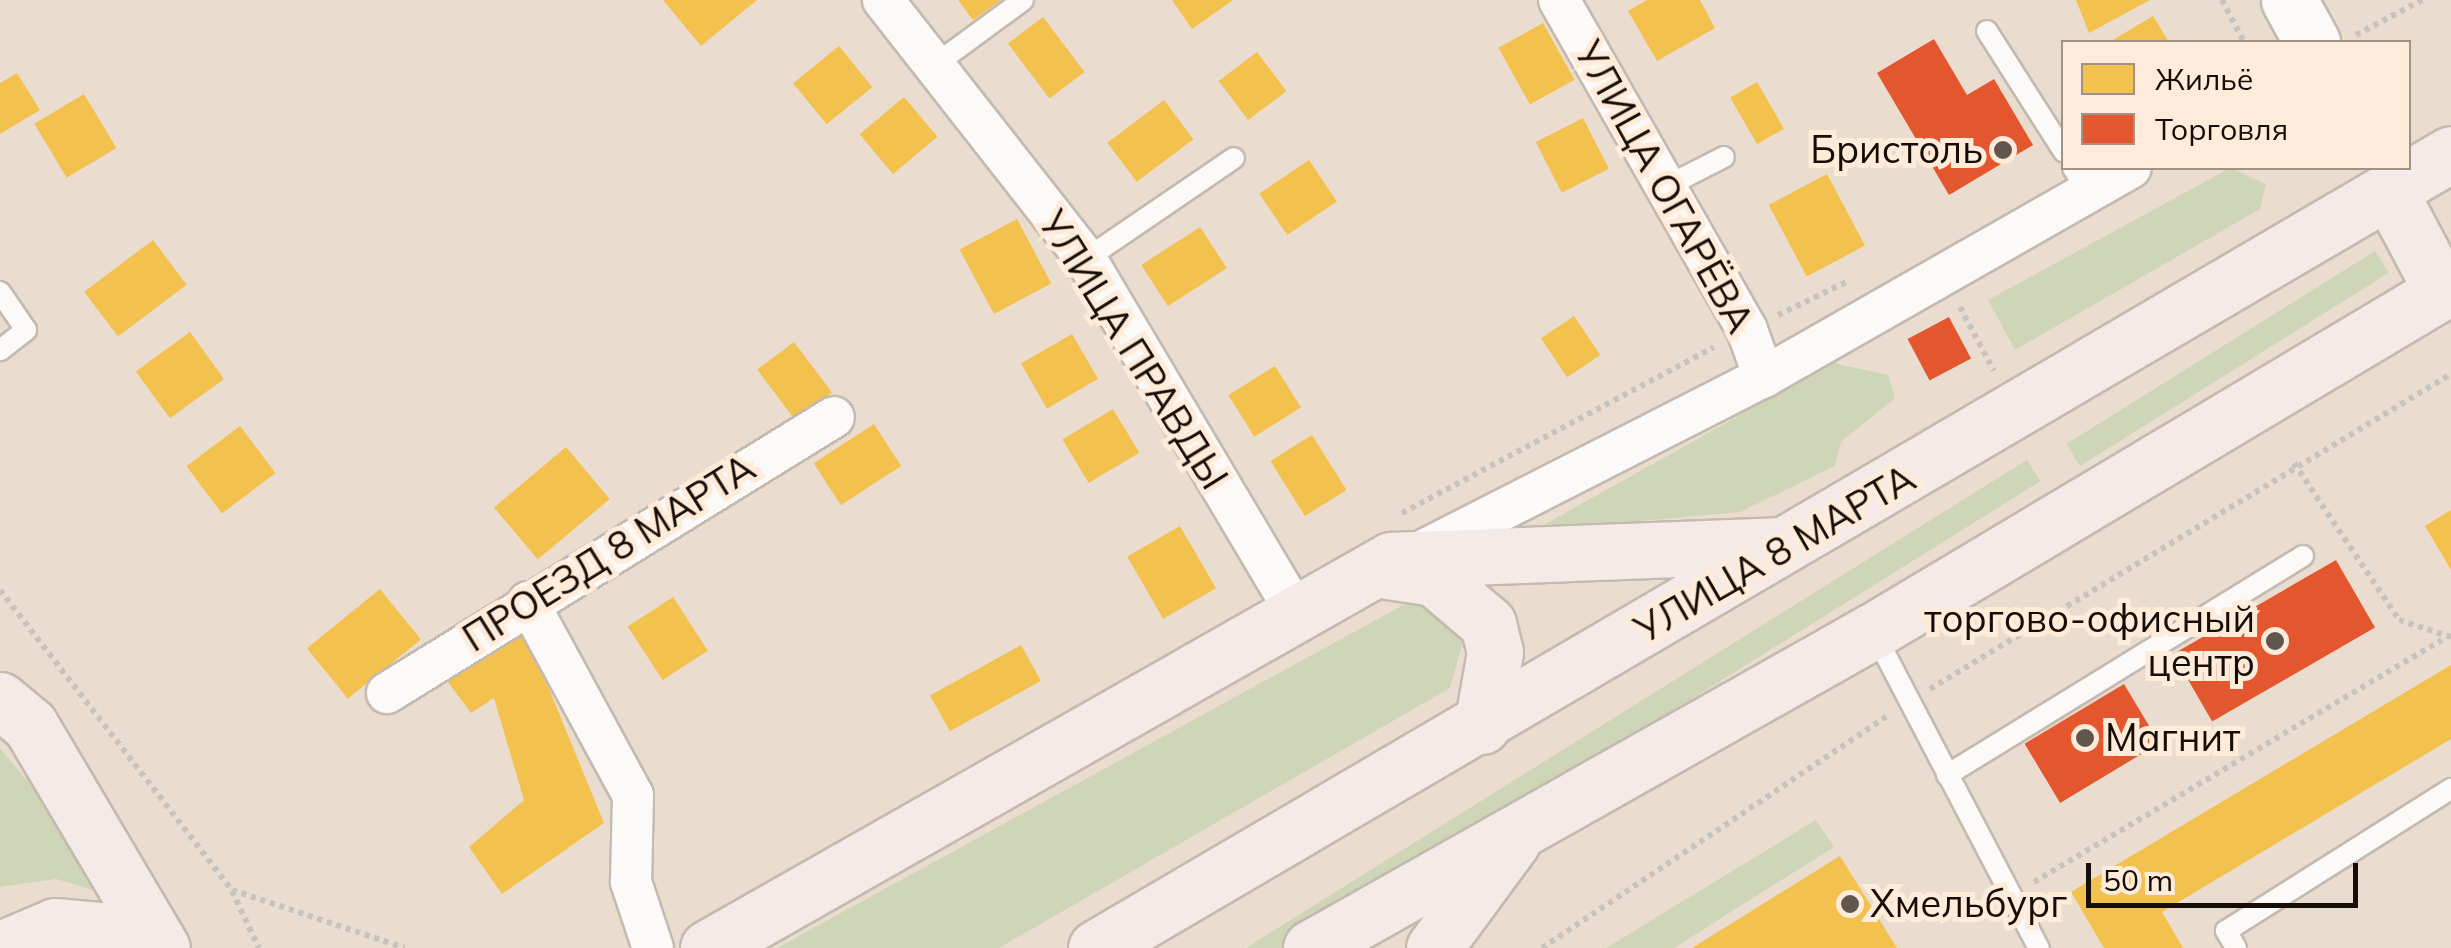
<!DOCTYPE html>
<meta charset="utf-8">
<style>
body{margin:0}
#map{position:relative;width:2451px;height:948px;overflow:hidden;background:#eaddd0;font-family:Mulish,sans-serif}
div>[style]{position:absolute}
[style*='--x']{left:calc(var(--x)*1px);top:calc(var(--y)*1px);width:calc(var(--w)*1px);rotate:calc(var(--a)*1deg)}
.green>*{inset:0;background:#ced6b7;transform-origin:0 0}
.homes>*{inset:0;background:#f2c14e;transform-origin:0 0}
.shops>*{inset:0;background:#e4572e;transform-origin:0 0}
.path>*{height:6px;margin-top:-3px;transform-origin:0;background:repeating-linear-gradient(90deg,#c7c3be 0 5px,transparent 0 10px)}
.roads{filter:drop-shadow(2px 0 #c4bab0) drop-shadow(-2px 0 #c4bab0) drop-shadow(0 2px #c4bab0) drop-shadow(0 -2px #c4bab0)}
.lane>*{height:20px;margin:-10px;padding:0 10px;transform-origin:10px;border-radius:10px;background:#fcfaf8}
.street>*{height:40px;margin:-20px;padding:0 20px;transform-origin:20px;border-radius:20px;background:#fcfaf8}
.secondary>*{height:55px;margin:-27.5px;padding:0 27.5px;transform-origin:27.5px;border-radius:27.5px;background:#fcfaf8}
.primary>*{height:55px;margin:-27.5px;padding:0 27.5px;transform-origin:27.5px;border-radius:27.5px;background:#f4ebe8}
.dots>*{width:28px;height:28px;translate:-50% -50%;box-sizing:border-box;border:5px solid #feebd9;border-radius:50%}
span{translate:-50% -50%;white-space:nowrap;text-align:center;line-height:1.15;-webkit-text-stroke:10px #feebd9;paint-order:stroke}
.poi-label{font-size:38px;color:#150d06}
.right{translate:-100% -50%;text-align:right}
.left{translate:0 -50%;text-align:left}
.street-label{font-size:38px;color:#150d06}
.legend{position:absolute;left:2061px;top:40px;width:350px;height:130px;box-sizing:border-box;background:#feebd9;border:2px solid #a19285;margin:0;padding:12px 18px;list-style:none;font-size:30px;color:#150d06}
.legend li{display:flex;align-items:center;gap:20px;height:50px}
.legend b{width:50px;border:2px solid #a19285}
.scale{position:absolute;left:2086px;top:863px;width:272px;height:45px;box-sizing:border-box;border:5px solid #150d06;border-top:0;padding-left:12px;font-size:30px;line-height:35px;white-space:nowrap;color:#150d06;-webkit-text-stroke:8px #feebd9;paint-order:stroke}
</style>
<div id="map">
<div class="green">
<div style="clip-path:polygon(2230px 168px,2266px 184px,2260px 209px,2015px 350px,1988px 300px)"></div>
<div style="left:2375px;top:251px;width:26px;height:364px;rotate:58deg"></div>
<div style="clip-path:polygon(1833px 363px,1888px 375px,1895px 398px,1841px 442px,1835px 466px,1740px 512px,1533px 531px)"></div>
<div style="left:2027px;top:460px;width:25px;height:984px;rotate:58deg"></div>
<div style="clip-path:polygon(1416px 598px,1464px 638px,1450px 688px,999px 948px,777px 948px)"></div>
<div style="clip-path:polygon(0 748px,78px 842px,111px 895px,56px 879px,0 887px)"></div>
<div style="clip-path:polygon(1816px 820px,1834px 847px,1674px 948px,1606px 948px)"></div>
</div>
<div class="homes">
<div style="clip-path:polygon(663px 0,757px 0,701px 46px)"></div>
<div style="clip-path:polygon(958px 0,1001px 0,973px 20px)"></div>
<div style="clip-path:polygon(1172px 0,1233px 0,1192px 29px)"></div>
<div style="clip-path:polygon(1647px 0,1700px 0,1715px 28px,1657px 61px,1628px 11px)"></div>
<div style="clip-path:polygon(2076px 0,2150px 0,2089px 33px)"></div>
<div style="clip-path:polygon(2153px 16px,2169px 42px,2114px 42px,2113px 40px)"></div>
<div style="left:1043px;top:17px;width:69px;height:44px;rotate:53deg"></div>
<div style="left:1543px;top:23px;width:65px;height:51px;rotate:61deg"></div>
<div style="left:839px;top:46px;width:53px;height:59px;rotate:51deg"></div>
<div style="left:1257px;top:52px;width:49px;height:48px;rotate:53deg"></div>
<div style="clip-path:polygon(17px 73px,40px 110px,0 134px,0 83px)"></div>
<div style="left:1757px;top:82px;width:54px;height:31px;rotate:60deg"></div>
<div style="left:84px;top:94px;width:63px;height:58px;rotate:59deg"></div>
<div style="left:904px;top:97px;width:52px;height:58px;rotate:50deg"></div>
<div style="left:1164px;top:100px;width:49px;height:71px;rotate:53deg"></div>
<div style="left:1583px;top:118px;width:57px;height:53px;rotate:63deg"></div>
<div style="left:1309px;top:160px;width:50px;height:60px;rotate:56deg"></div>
<div style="left:1827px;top:174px;width:81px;height:66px;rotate:62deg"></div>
<div style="left:1017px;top:219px;width:73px;height:65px;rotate:62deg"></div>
<div style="left:1200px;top:227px;width:49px;height:70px;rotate:57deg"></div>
<div style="left:153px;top:240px;width:56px;height:86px;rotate:53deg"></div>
<div style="left:1574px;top:316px;width:47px;height:40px;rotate:56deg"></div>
<div style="left:190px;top:332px;width:58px;height:67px;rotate:54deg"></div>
<div style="left:1072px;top:334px;width:52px;height:59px;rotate:60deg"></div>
<div style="left:794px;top:342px;width:63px;height:46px;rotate:53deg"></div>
<div style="left:1275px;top:366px;width:49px;height:55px;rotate:58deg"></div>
<div style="left:1113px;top:409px;width:51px;height:59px;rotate:59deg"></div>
<div style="left:874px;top:424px;width:50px;height:72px;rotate:57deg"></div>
<div style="left:240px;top:426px;width:59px;height:67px;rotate:53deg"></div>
<div style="left:1312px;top:435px;width:65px;height:49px;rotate:58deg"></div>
<div style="left:566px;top:447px;width:68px;height:94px;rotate:50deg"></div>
<div style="clip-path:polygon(2451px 510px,2451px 570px,2425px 526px)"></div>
<div style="left:1180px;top:526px;width:72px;height:61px;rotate:60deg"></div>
<div style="left:380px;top:589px;width:65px;height:94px;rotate:51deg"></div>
<div style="left:673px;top:597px;width:64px;height:54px;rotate:57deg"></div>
<div style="clip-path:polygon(522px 623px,604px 823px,502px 894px,469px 847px,524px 800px,494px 698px,471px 713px,445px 678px)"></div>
<div style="left:1021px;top:645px;width:41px;height:104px;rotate:61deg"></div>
<div style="clip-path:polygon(2451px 665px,2451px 739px,2162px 912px,2183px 948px,2104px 948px,2071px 892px)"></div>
<div style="clip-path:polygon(1840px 856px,1897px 948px,1692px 948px)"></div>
</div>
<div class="shops">
<div style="clip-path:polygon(1934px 39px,1967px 95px,1994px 79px,2033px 145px,1949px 195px,1877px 73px)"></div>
<div style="left:1949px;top:317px;width:47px;height:47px;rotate:62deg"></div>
<div style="left:2336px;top:560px;width:78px;height:188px;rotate:60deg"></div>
<div style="left:2124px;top:684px;width:69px;height:116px;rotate:59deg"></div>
</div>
<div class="path">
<div style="--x:2222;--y:0;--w:47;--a:62.4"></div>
<div style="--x:2356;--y:35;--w:75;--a:-27.9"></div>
<div style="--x:1960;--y:307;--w:72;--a:62"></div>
<div style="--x:1778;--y:315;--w:78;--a:-25.9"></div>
<div style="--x:2294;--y:463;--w:189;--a:56.2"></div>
<div style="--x:2399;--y:620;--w:55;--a:18.1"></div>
<div style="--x:1402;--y:513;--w:353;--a:-28"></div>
<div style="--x:0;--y:590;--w:379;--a:52.3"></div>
<div style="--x:232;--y:890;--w:182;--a:18.5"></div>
<div style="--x:1930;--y:689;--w:609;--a:-31.16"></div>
<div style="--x:2034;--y:882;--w:474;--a:-30.7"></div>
<div style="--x:232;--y:891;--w:63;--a:64.7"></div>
<div style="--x:1542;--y:948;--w:419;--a:-33.9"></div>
</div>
<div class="roads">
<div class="lane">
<div style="--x:1987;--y:31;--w:143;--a:57.5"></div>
<div style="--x:936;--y:64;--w:108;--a:-36.3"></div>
<div style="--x:2073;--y:168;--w:27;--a:57"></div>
<div style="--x:1665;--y:187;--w:66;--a:-27"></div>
<div style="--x:1086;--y:259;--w:179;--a:-34.3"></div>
<div style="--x:0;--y:292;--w:46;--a:55.6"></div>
<div style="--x:26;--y:330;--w:33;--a:142"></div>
<div style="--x:1873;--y:631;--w:358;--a:62.4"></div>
<div style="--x:1947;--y:775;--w:418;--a:-31.6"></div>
<div style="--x:2236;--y:948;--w:20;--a:-120"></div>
<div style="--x:2226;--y:931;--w:266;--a:-32.3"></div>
</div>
<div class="street">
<div style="--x:883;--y:0;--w:329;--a:51.9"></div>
<div style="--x:1086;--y:259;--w:413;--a:59.3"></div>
<div style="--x:1559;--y:0;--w:380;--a:60.3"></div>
<div style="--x:1747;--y:330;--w:50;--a:70.1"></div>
<div style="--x:1418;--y:553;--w:388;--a:-27"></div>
<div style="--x:1764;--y:377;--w:422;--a:-29.7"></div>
<div style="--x:528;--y:602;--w:220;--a:61.5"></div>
<div style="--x:633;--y:795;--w:87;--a:91.3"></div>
<div style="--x:631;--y:882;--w:70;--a:71.6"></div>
<div style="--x:387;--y:693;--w:525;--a:-31.69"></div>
</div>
<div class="secondary">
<div style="--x:2289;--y:0;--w:48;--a:61.3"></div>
</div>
<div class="primary">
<div style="--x:2389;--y:191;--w:113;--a:62.1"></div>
<div style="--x:1388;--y:571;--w:47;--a:8.7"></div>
<div style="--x:1434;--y:578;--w:71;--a:40.4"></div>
<div style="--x:1488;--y:624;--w:29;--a:76"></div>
<div style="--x:1495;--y:652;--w:75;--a:100"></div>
<div style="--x:0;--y:700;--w:39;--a:40"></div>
<div style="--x:30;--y:725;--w:259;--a:59.4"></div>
<div style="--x:3;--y:948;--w:56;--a:-22.9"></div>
<div style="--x:55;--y:926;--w:44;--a:5.2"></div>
<div style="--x:99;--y:930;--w:39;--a:27"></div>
<div style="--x:708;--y:948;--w:786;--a:-29.6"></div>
<div style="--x:1391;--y:560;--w:393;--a:-2.2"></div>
<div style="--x:1096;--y:948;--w:1570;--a:-30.37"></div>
<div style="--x:1311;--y:948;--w:645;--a:-29.43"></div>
<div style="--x:1873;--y:631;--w:673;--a:-30.83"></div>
<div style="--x:1434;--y:948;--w:132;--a:-53.7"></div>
</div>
</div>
<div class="dots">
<div style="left:2003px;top:150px;background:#60564d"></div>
<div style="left:2275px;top:641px;background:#60564d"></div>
<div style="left:2085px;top:738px;background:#60564d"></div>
<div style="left:1850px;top:904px;background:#60564d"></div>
</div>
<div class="poi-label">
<span class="right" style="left:1983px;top:150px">Бристоль</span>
<span class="right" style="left:2255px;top:641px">торгово-офисный<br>центр</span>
<span class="left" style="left:2105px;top:738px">Магнит</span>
<span class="left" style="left:1870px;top:904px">Хмельбург</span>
</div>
<div class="street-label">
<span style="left:1664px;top:187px;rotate:61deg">УЛИЦА ОГАРЁВА</span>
<span style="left:1133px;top:350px;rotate:58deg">УЛИЦА ПРАВДЫ</span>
<span style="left:609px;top:553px;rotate:-32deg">ПРОЕЗД 8 МАРТА</span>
<span style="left:1775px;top:554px;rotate:-30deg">УЛИЦА 8 МАРТА</span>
</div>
<ul class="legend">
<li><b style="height:28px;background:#f2c14e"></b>Жильё</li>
<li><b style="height:28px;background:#e4572e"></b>Торговля</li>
</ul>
<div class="scale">50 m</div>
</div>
